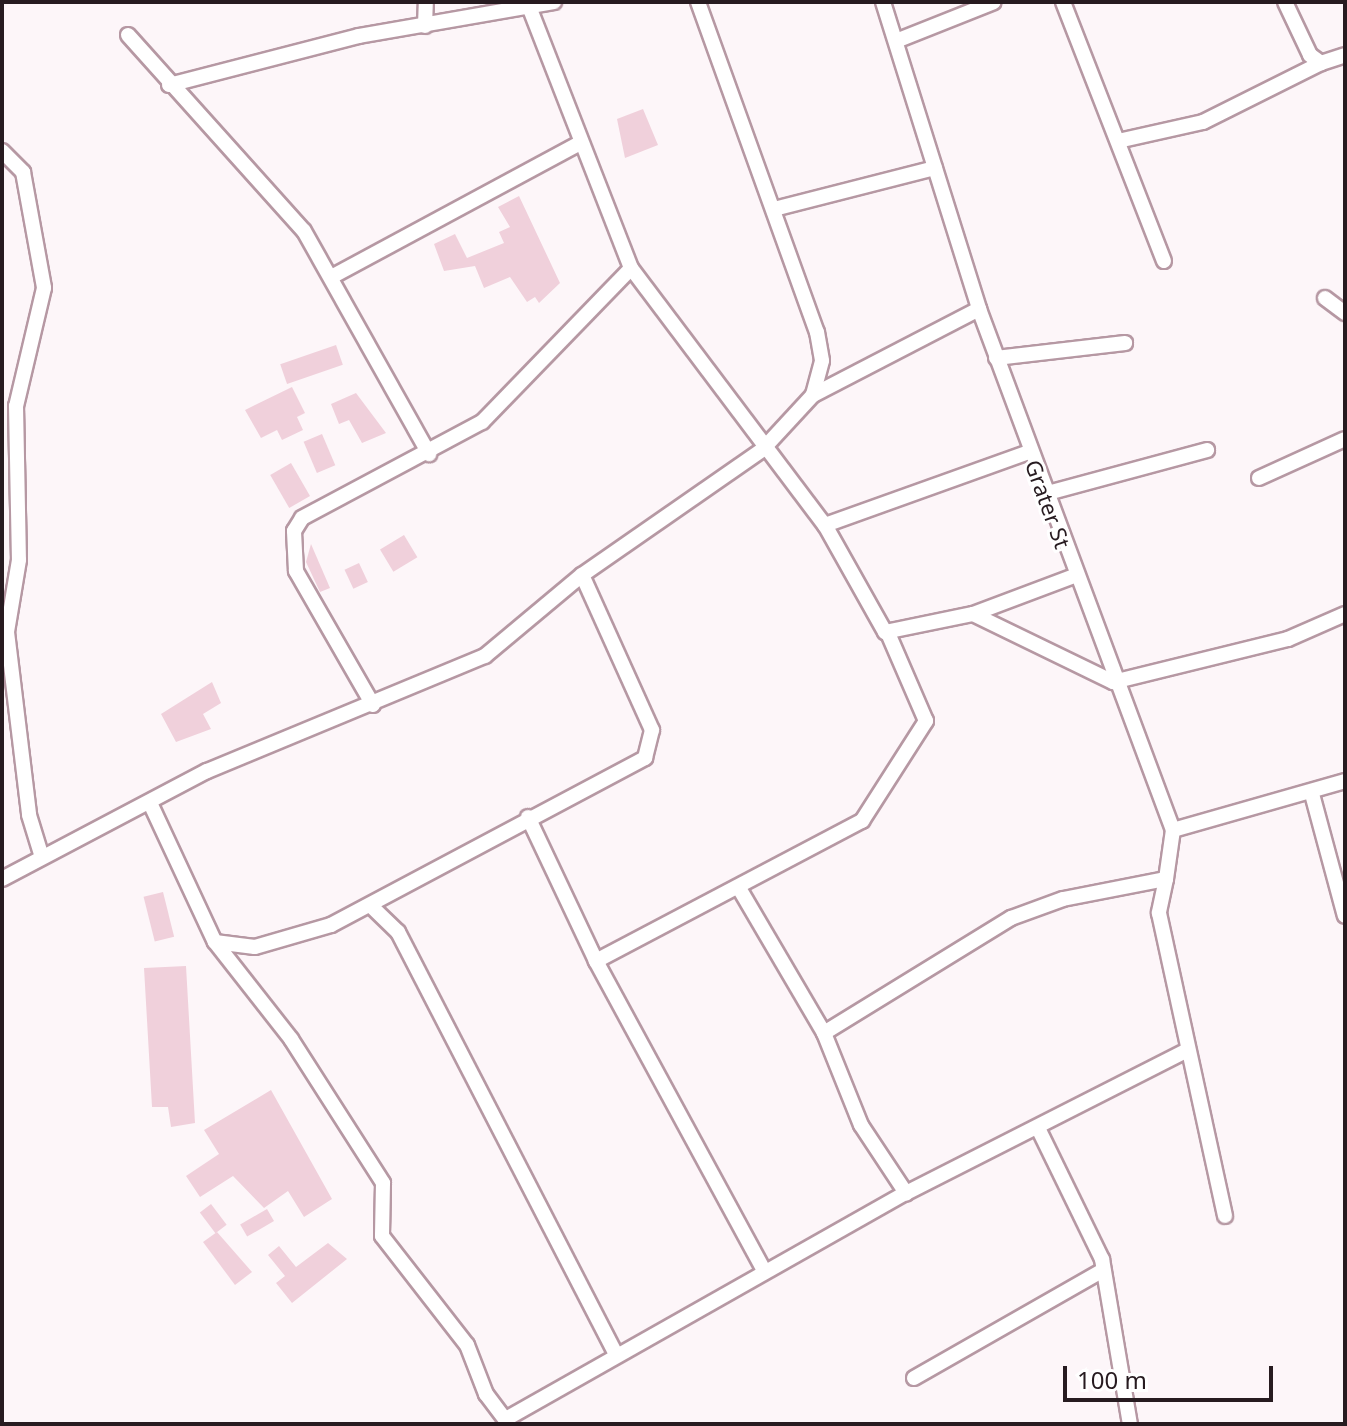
<!DOCTYPE html>
<style>
body{margin:0}
#map{position:relative;width:1347px;height:1426px;overflow:hidden;background:#fdf6f9;font-family:"Noto Sans",sans-serif}
div>[style]{position:absolute}
[style*='--x']{left:calc(var(--x)*1px);top:calc(var(--y)*1px);width:calc(var(--w)*1px);rotate:calc(var(--a)*1deg)}
.building>*{inset:0;background:#f0d0db;transform-origin:0 0}
.roads{filter:drop-shadow(2px 0 #b698a3) drop-shadow(-2px 0 #b698a3) drop-shadow(0 2px #b698a3) drop-shadow(0 -2px #b698a3)}
.minor>*{height:14px;margin:-7px;padding:0 7px;transform-origin:7px;border-radius:7px;background:#fff}
span{translate:-50% -50%;white-space:nowrap;text-align:center;line-height:1.15;-webkit-text-stroke:6px #fff;paint-order:stroke}
.street-label{font-size:22px;color:#271b20}
.frame{position:absolute;inset:0;border:4px solid #271b20;pointer-events:none}
.scale{position:absolute;left:1063px;top:1366px;width:210px;height:36px;box-sizing:border-box;border:4px solid #271b20;border-top:0;padding-left:10px;font-size:24px;line-height:28px;white-space:nowrap;color:#271b20;-webkit-text-stroke:6px #fff;paint-order:stroke}
</style>
<div id="map">
<div class="building">
<div style="clip-path:polygon(643px 109px,658px 145px,625px 158px,617px 119px)"></div>
<div style="clip-path:polygon(519px 196px,560px 283px,539px 303px,535px 297px,527px 302px,510px 277px,484px 288px,475px 266px,444px 271px,434px 244px,455px 234px,467px 258px,504px 243px,499px 232px,510px 227px,498px 207px)"></div>
<div style="left:336px;top:345px;width:21px;height:59px;rotate:71deg"></div>
<div style="clip-path:polygon(292px 387px,305px 413px,297px 417px,303px 430px,282px 440px,277px 430px,261px 438px,245px 410px)"></div>
<div style="clip-path:polygon(356px 393px,386px 433px,362px 443px,349px 420px,339px 424px,331px 404px)"></div>
<div style="left:322px;top:434px;width:34px;height:20px;rotate:67deg"></div>
<div style="left:291px;top:463px;width:38px;height:24px;rotate:60deg"></div>
<div style="left:404px;top:535px;width:26px;height:28px;rotate:59deg"></div>
<div style="clip-path:polygon(311px 544px,330px 588px,320px 592px,306px 562px)"></div>
<div style="left:359px;top:563px;width:21px;height:16px;rotate:65deg"></div>
<div style="clip-path:polygon(212px 682px,221px 703px,203px 714px,211px 729px,176px 742px,161px 714px)"></div>
<div style="left:163px;top:892px;width:46px;height:20px;rotate:76deg"></div>
<div style="clip-path:polygon(186px 966px,195px 1123px,171px 1127px,168px 1107px,152px 1107px,144px 968px)"></div>
<div style="clip-path:polygon(271px 1090px,332px 1199px,304px 1217px,288px 1191px,264px 1208px,233px 1176px,200px 1197px,186px 1176px,219px 1154px,204px 1130px)"></div>
<div style="left:211px;top:1204px;width:26px;height:14px;rotate:53deg"></div>
<div style="left:267px;top:1209px;width:14px;height:31px;rotate:60deg"></div>
<div style="clip-path:polygon(217px 1232px,252px 1272px,235px 1285px,203px 1242px)"></div>
<div style="clip-path:polygon(328px 1243px,347px 1259px,292px 1303px,276px 1283px,285px 1276px,268px 1255px,279px 1246px,296px 1267px)"></div>
</div>
<div class="roads">
<div class="minor">
<div style="--x:698;--y:2;--w:351;--a:70.2"></div>
<div style="--x:817;--y:332;--w:29;--a:80"></div>
<div style="--x:822;--y:361;--w:35;--a:105"></div>
<div style="--x:883;--y:2;--w:322;--a:72.6"></div>
<div style="--x:979;--y:309;--w:556;--a:69.58"></div>
<div style="--x:1173;--y:830;--w:179;--a:-15.9"></div>
<div style="--x:1063;--y:2;--w:278;--a:68.7"></div>
<div style="--x:1285;--y:2;--w:59;--a:64.7"></div>
<div style="--x:1310;--y:55;--w:14;--a:36"></div>
<div style="--x:1321;--y:63;--w:25;--a:-18"></div>
<div style="--x:530;--y:9;--w:278;--a:68.7"></div>
<div style="--x:631;--y:268;--w:322;--a:53"></div>
<div style="--x:825;--y:525;--w:123;--a:60.7"></div>
<div style="--x:885;--y:632;--w:90;--a:-11.6"></div>
<div style="--x:973;--y:614;--w:156;--a:25.9"></div>
<div style="--x:1113;--y:682;--w:180;--a:-13.8"></div>
<div style="--x:1288;--y:639;--w:62;--a:-23.7"></div>
<div style="--x:425;--y:26;--w:24;--a:-88"></div>
<div style="--x:128;--y:35;--w:263;--a:48.1"></div>
<div style="--x:304;--y:231;--w:256;--a:60.7"></div>
<div style="--x:896;--y:41;--w:105;--a:-21.7"></div>
<div style="--x:169;--y:85;--w:196;--a:-14.5"></div>
<div style="--x:359;--y:36;--w:198;--a:-9.9"></div>
<div style="--x:1118;--y:141;--w:87;--a:-12.6"></div>
<div style="--x:1203;--y:122;--w:132;--a:-26.6"></div>
<div style="--x:2;--y:151;--w:30;--a:45"></div>
<div style="--x:23;--y:172;--w:118;--a:79.7"></div>
<div style="--x:44;--y:288;--w:121;--a:103.3"></div>
<div style="--x:16;--y:406;--w:154;--a:88.9"></div>
<div style="--x:19;--y:560;--w:73;--a:99.5"></div>
<div style="--x:7;--y:632;--w:184;--a:83.1"></div>
<div style="--x:29;--y:815;--w:41;--a:72.9"></div>
<div style="--x:774;--y:209;--w:166;--a:-14.3"></div>
<div style="--x:333;--y:276;--w:281;--a:-28.3"></div>
<div style="--x:1325;--y:298;--w:25;--a:37"></div>
<div style="--x:996;--y:358;--w:130;--a:-6.6"></div>
<div style="--x:1259;--y:478;--w:94;--a:-24.4"></div>
<div style="--x:1044;--y:494;--w:169;--a:-15.1"></div>
<div style="--x:825;--y:525;--w:217;--a:-19.7"></div>
<div style="--x:973;--y:614;--w:108;--a:-20.6"></div>
<div style="--x:373;--y:705;--w:155;--a:-119.9"></div>
<div style="--x:296;--y:571;--w:40;--a:-92.9"></div>
<div style="--x:294;--y:531;--w:15;--a:-58"></div>
<div style="--x:302;--y:518;--w:204;--a:-28.1"></div>
<div style="--x:482;--y:422;--w:214;--a:-45.9"></div>
<div style="--x:1312;--y:794;--w:126;--a:74.9"></div>
<div style="--x:151;--y:805;--w:151;--a:65"></div>
<div style="--x:215;--y:942;--w:123;--a:51.9"></div>
<div style="--x:291;--y:1039;--w:171;--a:57.4"></div>
<div style="--x:383;--y:1183;--w:53;--a:91.1"></div>
<div style="--x:382;--y:1236;--w:138;--a:52.1"></div>
<div style="--x:467;--y:1345;--w:53;--a:68.8"></div>
<div style="--x:486;--y:1394;--w:38;--a:53"></div>
<div style="--x:528;--y:817;--w:159;--a:64.7"></div>
<div style="--x:596;--y:961;--w:353;--a:61.5"></div>
<div style="--x:2;--y:879;--w:232;--a:-27.8"></div>
<div style="--x:207;--y:771;--w:301;--a:-22.5"></div>
<div style="--x:485;--y:656;--w:126;--a:-39.9"></div>
<div style="--x:582;--y:575;--w:221;--a:-34.8"></div>
<div style="--x:763;--y:449;--w:74;--a:-47.2"></div>
<div style="--x:813;--y:395;--w:187;--a:-27.4"></div>
<div style="--x:1166;--y:879;--w:35;--a:102"></div>
<div style="--x:1159;--y:913;--w:310;--a:77.7"></div>
<div style="--x:739;--y:888;--w:168;--a:59.6"></div>
<div style="--x:824;--y:1033;--w:99;--a:68.1"></div>
<div style="--x:861;--y:1125;--w:82;--a:56.5"></div>
<div style="--x:370;--y:905;--w:39;--a:44"></div>
<div style="--x:398;--y:932;--w:473;--a:62.7"></div>
<div style="--x:215;--y:942;--w:40;--a:7.1"></div>
<div style="--x:255;--y:947;--w:79;--a:-16.1"></div>
<div style="--x:331;--y:925;--w:356;--a:-28"></div>
<div style="--x:645;--y:758;--w:29;--a:-76"></div>
<div style="--x:652;--y:730;--w:170;--a:-114.3"></div>
<div style="--x:596;--y:961;--w:301;--a:-27.8"></div>
<div style="--x:862;--y:821;--w:119;--a:-57.4"></div>
<div style="--x:926;--y:721;--w:96;--a:-113.4"></div>
<div style="--x:824;--y:1033;--w:220;--a:-31.6"></div>
<div style="--x:1011;--y:918;--w:55;--a:-20.1"></div>
<div style="--x:1063;--y:899;--w:105;--a:-11"></div>
<div style="--x:1166;--y:879;--w:49;--a:-81.9"></div>
<div style="--x:1039;--y:1130;--w:144;--a:64"></div>
<div style="--x:1102;--y:1259;--w:167;--a:80.4"></div>
<div style="--x:914;--y:1378;--w:218;--a:-29.7"></div>
<div style="--x:506;--y:1419;--w:459;--a:-29.5"></div>
<div style="--x:906;--y:1193;--w:316;--a:-26.9"></div>
</div>
</div>
<div class="street-label">
<span style="left:1048px;top:504px;rotate:70deg">Grater St</span>
</div>
<div class="frame"></div>
<div class="scale">100 m</div>
</div>
